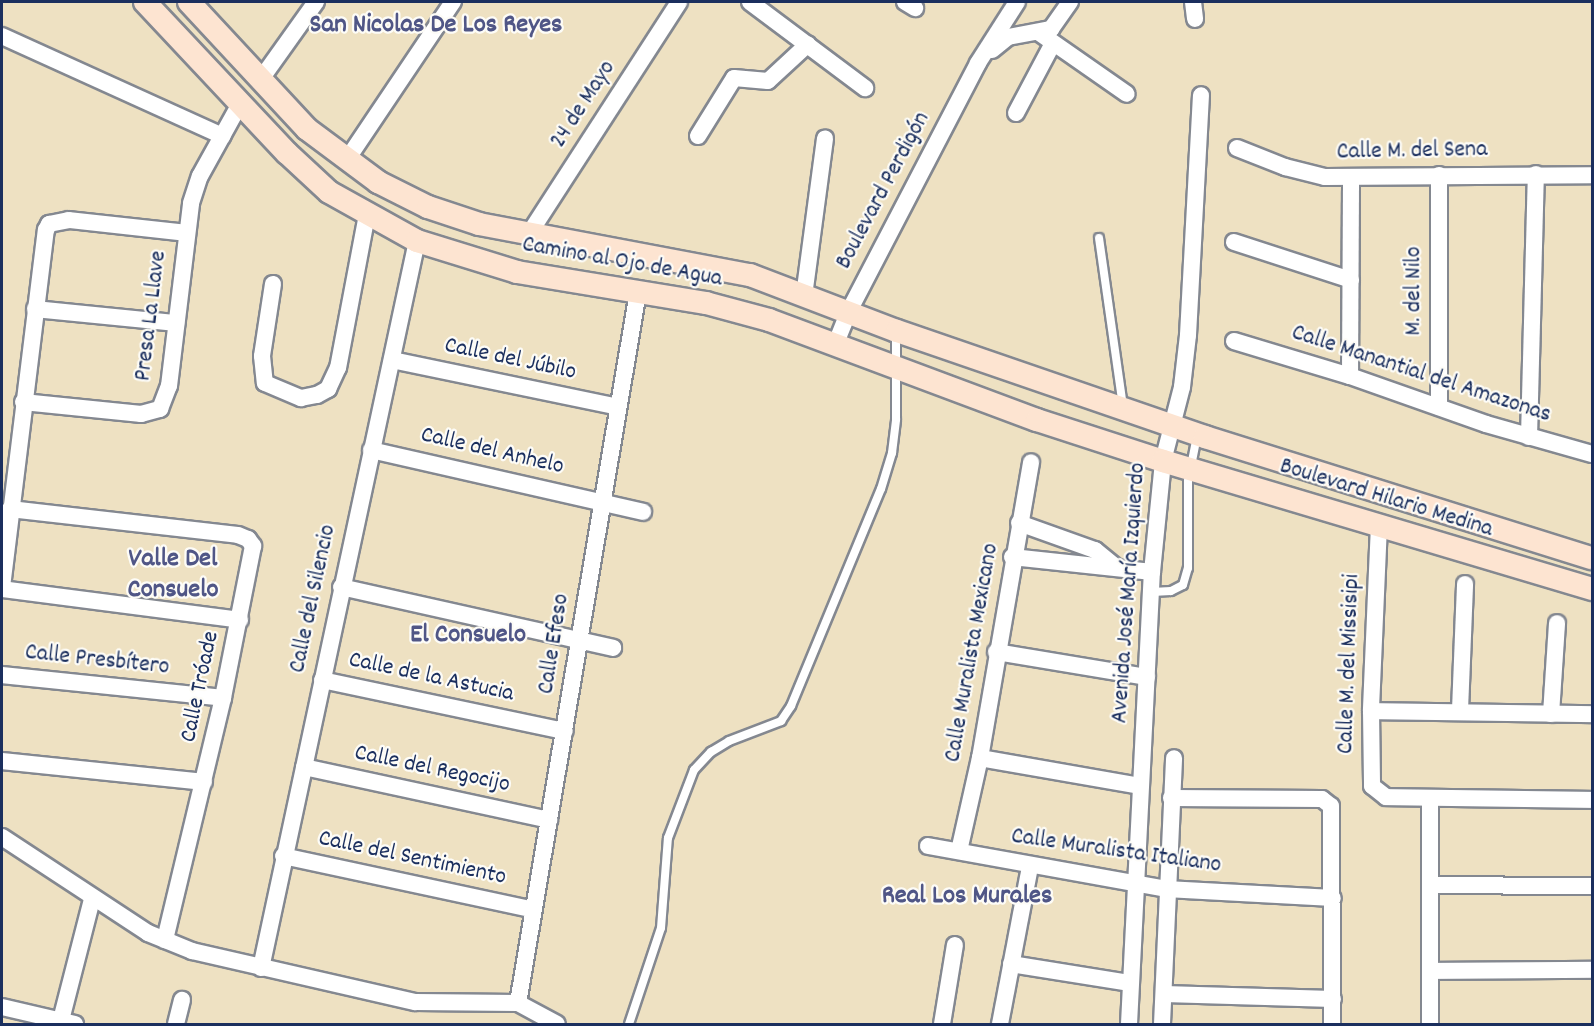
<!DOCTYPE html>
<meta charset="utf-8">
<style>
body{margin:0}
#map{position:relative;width:1594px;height:1026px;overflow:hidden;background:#eee1c2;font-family:Dekko,sans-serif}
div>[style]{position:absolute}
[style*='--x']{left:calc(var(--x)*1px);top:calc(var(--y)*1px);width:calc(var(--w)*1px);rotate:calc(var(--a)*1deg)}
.roads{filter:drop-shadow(2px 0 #848890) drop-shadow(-2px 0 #848890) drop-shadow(0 2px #848890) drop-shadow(0 -2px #848890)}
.lane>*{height:8px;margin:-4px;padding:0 4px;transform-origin:4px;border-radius:4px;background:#fff}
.street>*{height:16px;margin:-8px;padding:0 8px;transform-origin:8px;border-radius:8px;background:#fff}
.secondary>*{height:22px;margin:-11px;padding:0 11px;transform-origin:11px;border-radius:11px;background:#fde4d1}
span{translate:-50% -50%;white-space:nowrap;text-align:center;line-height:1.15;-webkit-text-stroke:4.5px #fdfcf7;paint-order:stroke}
.street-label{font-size:24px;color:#1b2f5e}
.quarter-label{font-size:27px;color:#505686;font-weight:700}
.frame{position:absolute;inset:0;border:3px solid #1b2f5e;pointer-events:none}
</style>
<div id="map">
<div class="roads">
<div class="lane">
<div style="--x:1099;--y:238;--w:171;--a:81.9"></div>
<div style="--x:1152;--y:592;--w:19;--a:-3"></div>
<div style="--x:1171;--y:591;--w:13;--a:-27"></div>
<div style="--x:1183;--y:585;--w:18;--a:-74"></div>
<div style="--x:1188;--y:568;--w:87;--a:-90"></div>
<div style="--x:1188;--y:481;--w:46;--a:-78.7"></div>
<div style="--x:629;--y:1024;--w:101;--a:-71.6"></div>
<div style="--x:661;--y:928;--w:90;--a:-85.6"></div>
<div style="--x:668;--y:838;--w:73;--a:-69.1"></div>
<div style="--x:694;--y:770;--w:25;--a:-47"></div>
<div style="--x:711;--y:752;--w:21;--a:-31"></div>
<div style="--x:729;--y:741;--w:56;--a:-21"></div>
<div style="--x:781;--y:721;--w:18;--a:-56"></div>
<div style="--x:791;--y:706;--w:235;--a:-67.5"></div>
<div style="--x:881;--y:489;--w:38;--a:-73"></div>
<div style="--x:892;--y:453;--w:34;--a:-83"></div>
<div style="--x:896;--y:419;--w:87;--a:-90"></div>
</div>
<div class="street">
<div style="--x:750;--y:2;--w:144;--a:36.8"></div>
<div style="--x:905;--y:2;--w:12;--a:31"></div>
<div style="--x:1193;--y:2;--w:17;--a:83"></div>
<div style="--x:1038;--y:32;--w:108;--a:34.9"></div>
<div style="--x:2;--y:36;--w:242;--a:24.4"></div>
<div style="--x:992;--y:50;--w:21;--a:-39"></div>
<div style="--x:1008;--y:37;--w:44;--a:-10.5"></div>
<div style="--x:1051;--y:29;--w:33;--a:-55"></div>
<div style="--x:261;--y:79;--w:95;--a:-54.5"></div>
<div style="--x:1016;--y:113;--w:79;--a:-62.1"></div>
<div style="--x:698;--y:136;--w:68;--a:-58.2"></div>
<div style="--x:734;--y:78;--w:34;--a:5"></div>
<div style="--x:768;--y:81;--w:54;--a:-42.8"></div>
<div style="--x:1237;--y:148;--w:52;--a:21.6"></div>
<div style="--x:1285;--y:167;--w:41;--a:14"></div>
<div style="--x:1325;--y:177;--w:267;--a:-0.4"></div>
<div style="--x:346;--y:161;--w:192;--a:-56.1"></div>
<div style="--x:1439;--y:175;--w:232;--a:90"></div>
<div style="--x:529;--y:234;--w:276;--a:-57.1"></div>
<div style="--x:1234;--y:242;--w:123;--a:18"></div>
<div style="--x:273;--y:284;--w:73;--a:98.7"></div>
<div style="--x:262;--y:356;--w:27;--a:84"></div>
<div style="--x:265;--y:383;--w:39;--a:23"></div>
<div style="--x:301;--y:398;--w:16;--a:-11"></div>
<div style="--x:317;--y:395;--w:13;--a:-29"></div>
<div style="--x:328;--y:389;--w:23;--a:-65"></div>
<div style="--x:338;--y:368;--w:156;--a:-79.3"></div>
<div style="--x:804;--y:296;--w:159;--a:-82.4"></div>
<div style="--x:35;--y:309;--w:142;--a:5.7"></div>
<div style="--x:1234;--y:341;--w:121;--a:16.8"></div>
<div style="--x:1350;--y:376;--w:144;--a:19.4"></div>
<div style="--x:1486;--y:424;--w:110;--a:15.8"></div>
<div style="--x:836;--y:343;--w:32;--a:-68"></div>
<div style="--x:848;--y:313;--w:282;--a:-62.5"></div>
<div style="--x:978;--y:63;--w:72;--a:-57.4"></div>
<div style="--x:392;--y:360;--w:231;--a:11.7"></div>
<div style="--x:1350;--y:376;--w:198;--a:-89.7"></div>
<div style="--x:23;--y:402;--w:119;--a:5.8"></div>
<div style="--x:141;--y:414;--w:20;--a:-15"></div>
<div style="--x:160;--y:409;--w:25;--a:-69"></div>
<div style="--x:169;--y:386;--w:184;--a:-83.1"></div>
<div style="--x:191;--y:203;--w:28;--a:-72"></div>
<div style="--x:200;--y:176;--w:85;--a:-61"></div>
<div style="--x:1529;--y:437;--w:263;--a:-88.5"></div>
<div style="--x:371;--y:450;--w:279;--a:12.8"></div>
<div style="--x:10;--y:509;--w:229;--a:6.5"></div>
<div style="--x:238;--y:535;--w:11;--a:22"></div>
<div style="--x:248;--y:539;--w:9;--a:54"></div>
<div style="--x:253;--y:546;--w:155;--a:101.2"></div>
<div style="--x:223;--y:698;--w:249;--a:103.5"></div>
<div style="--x:1019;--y:523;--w:81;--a:19.6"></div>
<div style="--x:1095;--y:550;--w:26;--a:39"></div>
<div style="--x:1379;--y:525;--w:186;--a:92.5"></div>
<div style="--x:1371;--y:711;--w:75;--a:89.2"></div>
<div style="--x:1372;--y:786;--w:18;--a:38"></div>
<div style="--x:1386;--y:797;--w:206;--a:0.8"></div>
<div style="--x:1012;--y:557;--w:141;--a:6.1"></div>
<div style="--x:2;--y:587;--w:360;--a:-83"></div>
<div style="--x:46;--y:230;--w:7;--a:-63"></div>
<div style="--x:49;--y:224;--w:20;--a:-11"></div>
<div style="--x:69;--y:220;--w:118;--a:6.3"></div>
<div style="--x:341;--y:587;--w:279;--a:12.6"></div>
<div style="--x:2;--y:589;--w:240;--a:7.4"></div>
<div style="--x:996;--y:652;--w:153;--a:9.4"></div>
<div style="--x:2;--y:675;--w:222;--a:5.9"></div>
<div style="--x:322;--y:680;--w:248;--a:11.9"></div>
<div style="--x:1460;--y:710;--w:126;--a:-87.7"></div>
<div style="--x:1371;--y:711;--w:221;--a:0.8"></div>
<div style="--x:1551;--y:714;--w:91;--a:-86.2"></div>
<div style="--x:980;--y:758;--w:162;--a:9.9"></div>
<div style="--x:2;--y:761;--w:203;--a:5.9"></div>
<div style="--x:304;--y:767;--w:251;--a:12.2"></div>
<div style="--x:1171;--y:798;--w:151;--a:0.4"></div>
<div style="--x:1322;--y:799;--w:11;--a:38"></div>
<div style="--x:1331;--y:806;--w:218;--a:89.7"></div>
<div style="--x:2;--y:837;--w:175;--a:33.3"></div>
<div style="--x:148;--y:933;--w:48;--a:22.2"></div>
<div style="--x:192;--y:951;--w:229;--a:12.9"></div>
<div style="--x:415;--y:1002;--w:103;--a:0.6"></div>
<div style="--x:518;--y:1003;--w:44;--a:28.3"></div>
<div style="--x:928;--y:846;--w:242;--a:10.2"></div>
<div style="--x:1166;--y:889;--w:167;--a:3.1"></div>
<div style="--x:959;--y:851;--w:95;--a:-77.3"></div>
<div style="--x:980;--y:758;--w:300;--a:-80.2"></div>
<div style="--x:283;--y:856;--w:254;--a:12.1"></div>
<div style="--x:1431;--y:885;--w:161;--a:0.4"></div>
<div style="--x:1011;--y:964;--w:121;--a:9.1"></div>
<div style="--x:261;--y:968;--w:744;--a:-77.89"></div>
<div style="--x:1430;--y:971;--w:162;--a:-0.4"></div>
<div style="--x:1164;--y:994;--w:169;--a:1.7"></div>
<div style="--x:518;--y:1003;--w:721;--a:-80.42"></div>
<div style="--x:2;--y:1007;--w:75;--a:13.1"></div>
<div style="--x:60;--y:1024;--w:129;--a:-75.6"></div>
<div style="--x:176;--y:1024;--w:25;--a:-76"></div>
<div style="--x:942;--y:1024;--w:80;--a:-80.7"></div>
<div style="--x:1000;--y:1024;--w:160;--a:-79.2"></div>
<div style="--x:1129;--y:1024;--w:453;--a:-87.1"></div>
<div style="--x:1152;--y:572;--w:112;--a:-84.3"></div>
<div style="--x:1163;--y:461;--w:76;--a:-75.6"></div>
<div style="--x:1182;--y:387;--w:52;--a:-83.4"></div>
<div style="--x:1188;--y:335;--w:240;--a:-86.9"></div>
<div style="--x:1162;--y:1024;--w:266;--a:-87.4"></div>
<div style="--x:1430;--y:1024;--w:226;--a:-90"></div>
</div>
<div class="secondary">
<div style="--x:145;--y:2;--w:207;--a:46.8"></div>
<div style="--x:287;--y:153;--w:57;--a:42.9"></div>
<div style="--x:329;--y:192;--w:101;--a:29.1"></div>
<div style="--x:417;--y:241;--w:105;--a:17.2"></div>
<div style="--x:517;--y:272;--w:192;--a:9.3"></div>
<div style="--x:706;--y:303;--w:65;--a:15.1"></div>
<div style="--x:769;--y:320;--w:286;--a:20.5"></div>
<div style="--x:1037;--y:420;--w:133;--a:18"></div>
<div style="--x:1163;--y:461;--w:448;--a:16.6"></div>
<div style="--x:189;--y:2;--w:173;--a:47.1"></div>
<div style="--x:307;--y:129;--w:89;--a:36.7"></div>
<div style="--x:378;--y:182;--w:56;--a:26.6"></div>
<div style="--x:428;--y:207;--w:54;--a:18.4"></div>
<div style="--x:479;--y:224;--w:276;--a:10.7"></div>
<div style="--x:750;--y:275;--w:157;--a:20.9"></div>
<div style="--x:897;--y:331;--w:326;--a:19"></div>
<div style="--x:1205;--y:437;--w:405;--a:17.4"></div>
</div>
</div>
<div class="street-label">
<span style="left:584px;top:105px;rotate:-57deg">24 de Mayo</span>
<span style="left:1412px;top:152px;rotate:-1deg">Calle M. del Sena</span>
<span style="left:884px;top:191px;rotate:-62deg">Boulevard Perdigón</span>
<span style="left:622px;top:263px;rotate:10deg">Camino al Ojo de Agua</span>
<span style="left:1415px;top:291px;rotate:-90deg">M. del Nilo</span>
<span style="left:152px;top:316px;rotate:-83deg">Presa La Llave</span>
<span style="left:510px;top:360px;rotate:12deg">Calle del Júbilo</span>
<span style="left:1421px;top:375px;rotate:18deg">Calle Manantial del Amazonas</span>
<span style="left:492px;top:452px;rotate:13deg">Calle del Anhelo</span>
<span style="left:1386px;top:499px;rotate:17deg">Boulevard Hilario Medina</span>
<span style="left:1130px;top:593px;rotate:-86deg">Avenida José María Izquierdo</span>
<span style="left:314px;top:599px;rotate:-78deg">Calle del Silencio</span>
<span style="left:555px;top:644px;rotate:-81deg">Calle Efeso</span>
<span style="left:973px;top:653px;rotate:-80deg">Calle Muralista Mexicano</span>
<span style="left:97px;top:661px;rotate:6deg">Calle Presbítero</span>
<span style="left:1350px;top:664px;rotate:-88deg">Calle M. del Missisipi</span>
<span style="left:431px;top:678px;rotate:12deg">Calle de la Astucia</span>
<span style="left:201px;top:687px;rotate:-78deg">Calle Tróade</span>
<span style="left:432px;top:770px;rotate:12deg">Calle del Regocijo</span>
<span style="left:1116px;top:852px;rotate:8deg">Calle Muralista Italiano</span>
<span style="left:412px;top:859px;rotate:12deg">Calle del Sentimiento</span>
</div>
<div class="quarter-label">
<span style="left:436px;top:26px">San Nicolas De Los Reyes</span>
<span style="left:173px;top:575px">Valle Del<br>Consuelo</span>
<span style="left:468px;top:636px">El Consuelo</span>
<span style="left:967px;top:897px">Real Los Murales</span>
</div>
<div class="frame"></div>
</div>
